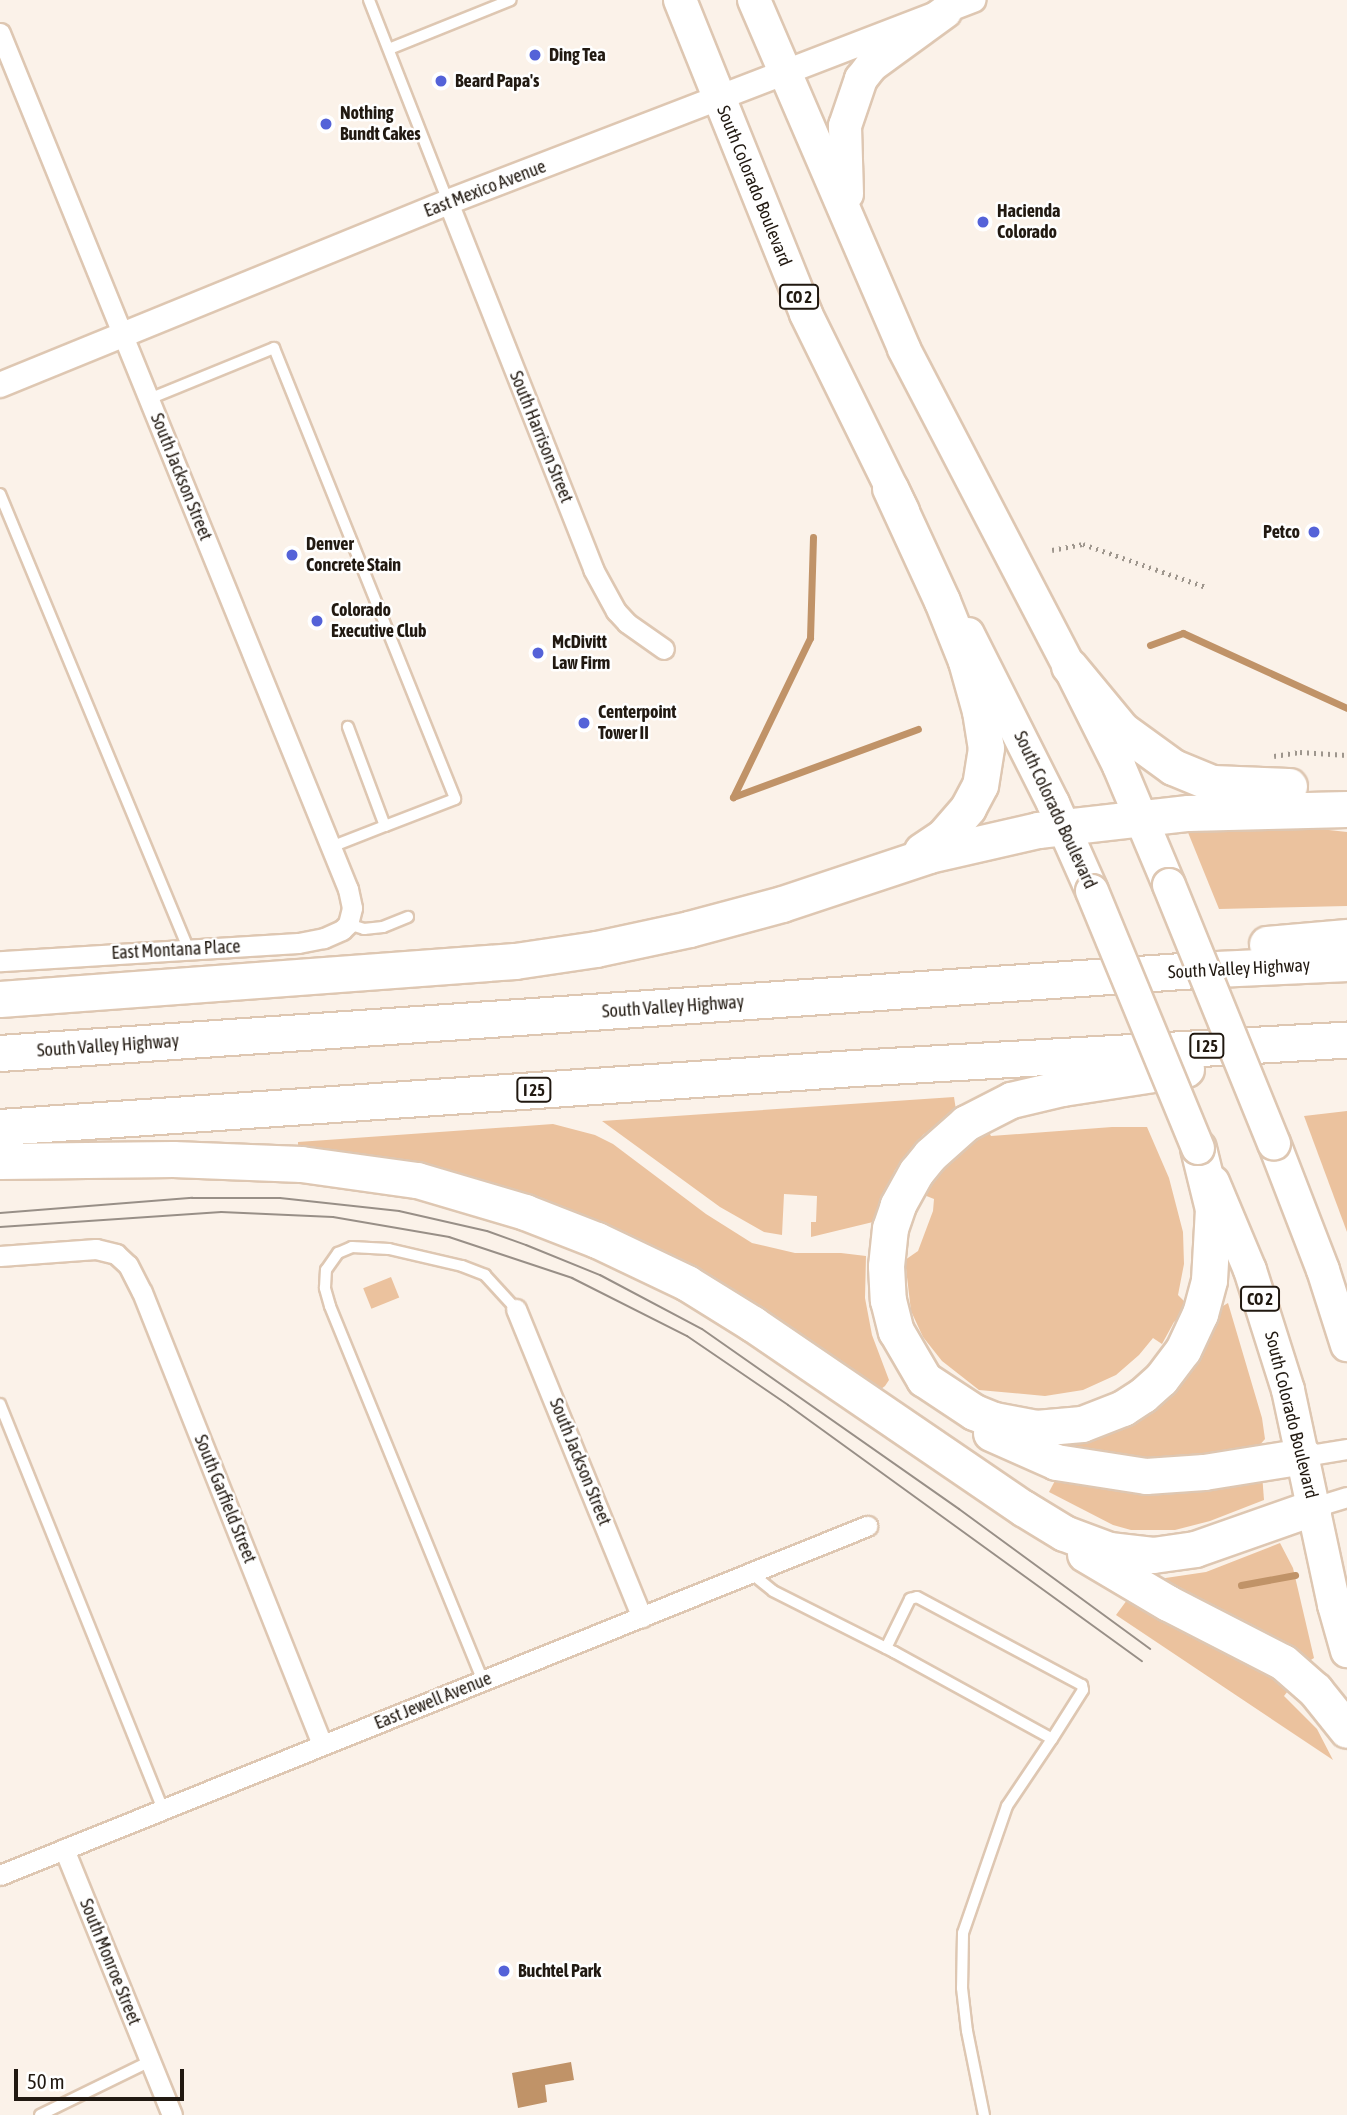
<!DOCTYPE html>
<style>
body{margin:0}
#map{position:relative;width:1347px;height:2115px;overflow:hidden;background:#fbf2e9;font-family:"Asap Condensed",sans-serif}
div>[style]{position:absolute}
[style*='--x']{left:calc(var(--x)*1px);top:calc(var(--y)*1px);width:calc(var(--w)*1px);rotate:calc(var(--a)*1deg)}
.green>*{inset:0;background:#ebc29e;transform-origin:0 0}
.water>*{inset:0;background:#c09368}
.stream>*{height:7px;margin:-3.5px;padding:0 3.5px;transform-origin:3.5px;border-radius:3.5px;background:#c09368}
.path>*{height:4.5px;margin-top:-2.25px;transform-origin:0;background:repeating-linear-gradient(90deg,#9e968d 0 2px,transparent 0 7px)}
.roads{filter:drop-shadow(2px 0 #dec7b2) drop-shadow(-2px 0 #dec7b2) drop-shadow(0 2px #dec7b2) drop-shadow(0 -2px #dec7b2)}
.service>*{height:10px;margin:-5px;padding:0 5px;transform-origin:5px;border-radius:5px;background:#fff}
.minor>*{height:19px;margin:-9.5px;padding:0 9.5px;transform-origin:9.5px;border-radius:9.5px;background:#fff}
.tertiary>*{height:24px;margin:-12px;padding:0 12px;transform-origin:12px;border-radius:12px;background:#fff}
.primary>*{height:32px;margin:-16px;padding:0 16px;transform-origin:16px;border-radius:16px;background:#fff}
.motorway>*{height:35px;margin:-17.5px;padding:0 17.5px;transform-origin:17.5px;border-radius:17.5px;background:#fff}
.tram>*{height:2px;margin:-1px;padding:0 1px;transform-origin:1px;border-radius:1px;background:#988f87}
.bridges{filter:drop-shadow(2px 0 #dec7b2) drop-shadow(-2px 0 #dec7b2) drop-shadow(0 2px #dec7b2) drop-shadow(0 -2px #dec7b2)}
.primary-bridge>*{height:32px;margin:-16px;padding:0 16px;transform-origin:16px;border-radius:16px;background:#fff}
.dots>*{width:19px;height:19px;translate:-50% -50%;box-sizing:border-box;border:4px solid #fff;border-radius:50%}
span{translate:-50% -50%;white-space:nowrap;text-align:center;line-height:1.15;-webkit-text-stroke:5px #fff;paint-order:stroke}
.shield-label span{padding:2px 5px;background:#fff;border:2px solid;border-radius:5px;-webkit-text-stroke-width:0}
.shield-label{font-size:16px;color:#211911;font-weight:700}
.poi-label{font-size:18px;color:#211911;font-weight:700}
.left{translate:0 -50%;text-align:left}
.right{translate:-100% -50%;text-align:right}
.street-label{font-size:18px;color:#211911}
.scale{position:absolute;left:14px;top:2069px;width:170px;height:32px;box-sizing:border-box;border:4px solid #211911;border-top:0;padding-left:9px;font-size:21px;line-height:24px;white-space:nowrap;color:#211911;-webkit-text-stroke:5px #fff;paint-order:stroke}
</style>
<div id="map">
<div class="green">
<div style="clip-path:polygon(1302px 827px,1347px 832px,1347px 906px,1219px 909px,1187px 830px)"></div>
<div style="clip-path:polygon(954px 1097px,956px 1110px,923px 1135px,895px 1170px,873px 1222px,811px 1237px,811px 1222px,816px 1222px,817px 1196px,784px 1194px,782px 1235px,764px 1232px,720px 1207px,602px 1121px)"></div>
<div style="clip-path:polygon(1347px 1111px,1347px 1232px,1304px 1116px)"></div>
<div style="clip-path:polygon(553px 1124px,595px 1135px,613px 1144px,706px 1214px,752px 1243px,795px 1253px,841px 1253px,866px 1256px,865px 1298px,872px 1335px,889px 1380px,885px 1386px,877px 1392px,737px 1292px,612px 1226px,298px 1152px,298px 1142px)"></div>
<div style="clip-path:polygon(1112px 1127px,1147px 1127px,1169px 1178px,1183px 1232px,1184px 1264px,1178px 1295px,1187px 1304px,1180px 1317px,1174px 1322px,1162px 1344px,1153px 1338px,1139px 1355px,1116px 1375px,1083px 1390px,1045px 1396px,979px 1390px,942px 1361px,923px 1337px,911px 1311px,905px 1260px,918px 1251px,933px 1211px,934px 1199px,924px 1195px,936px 1176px,955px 1156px,989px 1132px,991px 1136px)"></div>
<div style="left:391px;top:1277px;width:22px;height:30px;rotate:68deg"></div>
<div style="clip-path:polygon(1228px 1303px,1262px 1418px,1265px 1439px,1258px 1447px,1213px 1455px,1125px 1461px,1050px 1444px,1082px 1441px,1135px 1420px,1177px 1386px,1190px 1369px,1218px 1309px)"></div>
<div style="clip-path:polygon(1262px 1474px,1264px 1500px,1210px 1521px,1175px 1530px,1131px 1530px,1113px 1525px,1049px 1492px,1058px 1475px)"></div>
<div style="clip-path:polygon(1280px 1543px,1293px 1568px,1314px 1658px,1306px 1663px,1152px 1580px,1206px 1572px)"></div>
<div style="clip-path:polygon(1127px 1600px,1251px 1661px,1291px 1687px,1284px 1696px,1317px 1729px,1333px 1760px,1116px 1615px)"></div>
</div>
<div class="water">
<div style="clip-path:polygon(571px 2062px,574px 2080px,545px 2085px,547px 2102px,518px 2108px,512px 2073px)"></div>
</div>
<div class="stream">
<div style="--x:813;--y:537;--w:101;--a:91.7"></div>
<div style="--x:810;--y:638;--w:177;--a:115.8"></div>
<div style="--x:733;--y:797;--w:197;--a:-20.2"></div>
<div style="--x:1150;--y:645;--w:35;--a:-20"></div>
<div style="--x:1183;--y:633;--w:180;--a:24.6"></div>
<div style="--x:1241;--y:1585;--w:55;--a:-10.5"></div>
</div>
<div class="path">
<div style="--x:1052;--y:550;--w:32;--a:-11"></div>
<div style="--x:1083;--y:544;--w:130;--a:19.3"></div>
<div style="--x:1274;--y:756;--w:26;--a:-9"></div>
<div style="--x:1300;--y:752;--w:47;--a:3.7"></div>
</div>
<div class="roads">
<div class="service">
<div style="--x:369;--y:0;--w:217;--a:68.6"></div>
<div style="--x:389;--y:49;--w:131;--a:-21.9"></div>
<div style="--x:149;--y:399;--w:135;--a:-22.2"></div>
<div style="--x:274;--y:348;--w:486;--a:68.1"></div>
<div style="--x:455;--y:799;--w:75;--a:158.9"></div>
<div style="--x:385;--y:826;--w:106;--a:-110.5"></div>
<div style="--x:0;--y:494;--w:491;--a:67.5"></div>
<div style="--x:331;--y:847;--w:58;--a:-21.3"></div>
<div style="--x:348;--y:924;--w:17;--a:17"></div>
<div style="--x:364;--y:929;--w:19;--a:-6"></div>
<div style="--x:383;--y:927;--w:27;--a:-22"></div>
<div style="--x:0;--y:1404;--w:437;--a:68.1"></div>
<div style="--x:751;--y:1573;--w:28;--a:39"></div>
<div style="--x:773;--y:1591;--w:136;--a:26.8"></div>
<div style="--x:894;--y:1652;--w:180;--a:28.8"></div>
<div style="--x:1052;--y:1739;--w:81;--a:123.9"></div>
<div style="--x:1007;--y:1806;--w:134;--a:109.1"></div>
<div style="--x:963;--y:1933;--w:55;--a:91"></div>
<div style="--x:962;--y:1988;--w:43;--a:83.4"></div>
<div style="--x:967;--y:2031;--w:86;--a:78.6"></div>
<div style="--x:886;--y:1648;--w:55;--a:-63.9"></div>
<div style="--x:910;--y:1599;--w:7;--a:-16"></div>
<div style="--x:917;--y:1597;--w:187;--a:28.1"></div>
<div style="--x:1082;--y:1685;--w:5;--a:79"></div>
<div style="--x:1083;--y:1690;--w:58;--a:122.3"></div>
<div style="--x:483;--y:1681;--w:405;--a:-112.2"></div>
<div style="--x:330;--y:1306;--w:19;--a:-106"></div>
<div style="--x:325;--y:1288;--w:18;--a:-87"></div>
<div style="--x:326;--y:1270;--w:21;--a:-55"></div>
<div style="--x:338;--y:1253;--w:15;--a:-23"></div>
<div style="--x:352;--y:1247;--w:37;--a:3"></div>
<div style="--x:389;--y:1249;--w:75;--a:13.1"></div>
<div style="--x:462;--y:1266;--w:25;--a:21"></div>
<div style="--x:485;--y:1275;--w:46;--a:47.6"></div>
<div style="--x:40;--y:2115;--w:123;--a:-26.1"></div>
</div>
<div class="minor">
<div style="--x:0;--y:33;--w:924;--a:67.88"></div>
<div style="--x:348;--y:889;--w:19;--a:78"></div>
<div style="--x:352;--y:908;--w:16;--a:104"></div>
<div style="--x:348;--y:924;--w:8;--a:135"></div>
<div style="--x:342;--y:930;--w:20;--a:156"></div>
<div style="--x:324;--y:938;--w:26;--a:169"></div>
<div style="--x:298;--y:943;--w:299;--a:176.5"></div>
<div style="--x:448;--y:202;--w:395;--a:68.4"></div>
<div style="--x:593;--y:569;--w:48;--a:61.3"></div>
<div style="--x:616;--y:611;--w:16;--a:47"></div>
<div style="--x:627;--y:623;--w:45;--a:35.1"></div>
<div style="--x:0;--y:1256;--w:96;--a:-4.2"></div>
<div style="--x:96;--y:1249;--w:21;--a:14"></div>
<div style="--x:116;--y:1254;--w:16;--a:43"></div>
<div style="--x:128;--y:1265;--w:30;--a:63"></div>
<div style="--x:142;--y:1292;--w:487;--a:68.3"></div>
<div style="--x:516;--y:1309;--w:333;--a:67.8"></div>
<div style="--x:1304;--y:1456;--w:44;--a:-9.2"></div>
<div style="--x:1314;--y:1507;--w:34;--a:-17"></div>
<div style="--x:64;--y:1849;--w:287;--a:67.9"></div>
<div style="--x:0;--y:1875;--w:935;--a:-21.93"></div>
</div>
<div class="tertiary">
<div style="--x:0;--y:385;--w:484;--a:-22.2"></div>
<div style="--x:448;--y:202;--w:563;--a:-21.04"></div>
</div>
<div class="primary">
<div style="--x:680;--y:0;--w:338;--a:68.1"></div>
<div style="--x:806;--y:314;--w:220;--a:63.8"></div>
<div style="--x:754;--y:0;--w:380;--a:66.7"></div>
<div style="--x:904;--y:349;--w:357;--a:62.5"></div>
<div style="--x:1069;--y:666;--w:112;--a:63.4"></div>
<div style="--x:1119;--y:766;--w:129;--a:67.2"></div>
<div style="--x:847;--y:194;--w:68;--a:-91.7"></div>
<div style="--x:845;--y:126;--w:50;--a:-71.2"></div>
<div style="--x:861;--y:79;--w:16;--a:-52"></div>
<div style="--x:871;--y:66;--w:92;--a:-36.1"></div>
<div style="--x:968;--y:634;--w:189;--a:63.3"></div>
<div style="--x:1053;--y:803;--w:96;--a:66.1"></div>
<div style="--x:1274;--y:1143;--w:136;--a:68.9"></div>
<div style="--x:1323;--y:1270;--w:79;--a:72.3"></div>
<div style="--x:1213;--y:1182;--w:95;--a:67.2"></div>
<div style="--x:1250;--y:1270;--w:126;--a:72.4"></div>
<div style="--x:1288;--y:1390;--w:220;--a:77.9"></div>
<div style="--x:1334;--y:1605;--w:48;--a:74.2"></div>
</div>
<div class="motorway">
<div style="--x:890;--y:488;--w:124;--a:65.3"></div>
<div style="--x:942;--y:601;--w:65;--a:68.2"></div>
<div style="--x:966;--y:661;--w:52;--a:74.4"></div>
<div style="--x:980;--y:711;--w:37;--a:81"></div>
<div style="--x:986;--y:748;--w:37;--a:99"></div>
<div style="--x:980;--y:785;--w:26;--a:118"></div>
<div style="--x:968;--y:808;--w:37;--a:131"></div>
<div style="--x:944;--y:836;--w:27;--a:146"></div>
<div style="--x:1069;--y:666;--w:83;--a:50.4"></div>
<div style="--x:1122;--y:730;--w:63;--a:36"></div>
<div style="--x:1173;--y:767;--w:42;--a:22.3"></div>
<div style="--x:1212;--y:783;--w:77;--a:2.2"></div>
<div style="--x:1267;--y:944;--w:80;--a:-5"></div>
<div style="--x:0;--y:999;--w:516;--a:-4.22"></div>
<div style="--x:515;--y:961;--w:82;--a:-8.4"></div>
<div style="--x:596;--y:949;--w:95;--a:-12.1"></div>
<div style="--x:689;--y:929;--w:96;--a:-15"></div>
<div style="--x:782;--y:904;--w:155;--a:-18.4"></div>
<div style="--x:929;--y:855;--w:112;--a:-12.9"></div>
<div style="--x:1038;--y:830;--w:151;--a:-6.5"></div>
<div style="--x:1188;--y:813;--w:159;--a:-1.4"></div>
<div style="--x:0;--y:1053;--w:1198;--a:-3.97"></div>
<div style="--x:1195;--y:970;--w:152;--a:-2.6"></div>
<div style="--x:1186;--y:1069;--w:125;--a:171.3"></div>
<div style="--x:1062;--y:1088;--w:52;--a:166.8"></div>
<div style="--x:1011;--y:1100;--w:51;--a:152.9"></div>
<div style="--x:966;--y:1123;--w:48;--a:138.4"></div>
<div style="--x:930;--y:1155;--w:22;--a:129"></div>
<div style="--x:916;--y:1172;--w:38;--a:119"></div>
<div style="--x:898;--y:1205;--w:24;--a:109"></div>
<div style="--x:890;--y:1228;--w:38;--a:96"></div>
<div style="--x:886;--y:1266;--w:34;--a:87"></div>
<div style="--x:888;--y:1300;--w:32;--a:76"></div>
<div style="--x:896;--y:1331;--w:56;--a:59.7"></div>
<div style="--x:924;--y:1379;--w:60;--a:33.4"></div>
<div style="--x:974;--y:1412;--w:22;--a:22"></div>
<div style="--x:994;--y:1420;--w:43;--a:10.8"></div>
<div style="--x:1036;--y:1428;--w:46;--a:-5"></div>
<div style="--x:1082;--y:1424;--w:44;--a:-21.3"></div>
<div style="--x:1123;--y:1408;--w:24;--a:-33"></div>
<div style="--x:1143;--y:1395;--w:24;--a:-42"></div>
<div style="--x:1161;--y:1379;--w:36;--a:-53"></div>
<div style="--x:1183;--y:1350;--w:40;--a:-65"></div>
<div style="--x:1200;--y:1314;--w:35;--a:-75"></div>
<div style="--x:1209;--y:1280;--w:71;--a:-86.8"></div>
<div style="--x:1213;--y:1209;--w:63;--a:-103.8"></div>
<div style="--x:0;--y:1127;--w:856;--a:-3.95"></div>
<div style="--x:854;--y:1068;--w:494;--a:-3.3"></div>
<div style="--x:0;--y:1161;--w:173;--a:-0.7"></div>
<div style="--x:173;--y:1159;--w:128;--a:2.2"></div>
<div style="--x:301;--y:1164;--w:117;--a:7.9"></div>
<div style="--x:417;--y:1180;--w:113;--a:16.5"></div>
<div style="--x:525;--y:1212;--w:77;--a:21.3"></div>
<div style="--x:597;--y:1240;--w:100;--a:25.5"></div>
<div style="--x:687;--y:1283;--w:78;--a:31.8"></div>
<div style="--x:753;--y:1324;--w:327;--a:34.3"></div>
<div style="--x:1023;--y:1508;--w:48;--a:31.4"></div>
<div style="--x:1064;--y:1533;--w:48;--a:20.7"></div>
<div style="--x:1109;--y:1550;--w:44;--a:6.5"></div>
<div style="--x:1153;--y:1555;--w:42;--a:-8.1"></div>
<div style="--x:1195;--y:1549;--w:126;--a:-19.4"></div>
<div style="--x:991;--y:1433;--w:71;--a:24"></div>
<div style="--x:1056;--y:1462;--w:91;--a:8.8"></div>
<div style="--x:1146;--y:1476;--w:58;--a:-3.9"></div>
<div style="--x:1204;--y:1472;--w:101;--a:-9.1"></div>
<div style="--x:1085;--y:1554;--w:96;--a:30.6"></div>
<div style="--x:1168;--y:1603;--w:129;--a:27.2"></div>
<div style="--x:1283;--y:1662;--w:43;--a:41.2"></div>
<div style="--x:1315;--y:1690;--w:51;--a:51.3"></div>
</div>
</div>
<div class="tram">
<div style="--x:0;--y:1213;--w:193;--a:-4.5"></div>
<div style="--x:192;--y:1198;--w:88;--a:0"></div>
<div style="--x:280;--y:1198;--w:120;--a:6.2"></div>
<div style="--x:399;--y:1211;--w:90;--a:12.8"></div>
<div style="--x:487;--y:1231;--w:41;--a:19.7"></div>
<div style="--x:526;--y:1245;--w:80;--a:22.1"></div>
<div style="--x:600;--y:1275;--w:115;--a:27.9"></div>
<div style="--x:702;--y:1329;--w:314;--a:35"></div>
<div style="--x:959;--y:1509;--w:237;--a:36.2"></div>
<div style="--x:0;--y:1227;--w:222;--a:-3.9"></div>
<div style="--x:221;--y:1212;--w:112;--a:2.6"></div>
<div style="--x:333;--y:1217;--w:118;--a:9.8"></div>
<div style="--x:449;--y:1237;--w:130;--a:18.4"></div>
<div style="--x:572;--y:1278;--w:129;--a:26.8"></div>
<div style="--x:687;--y:1336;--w:122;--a:34.3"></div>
<div style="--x:788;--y:1405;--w:437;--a:35.9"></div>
</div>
<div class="bridges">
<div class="primary-bridge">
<div style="--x:1169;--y:885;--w:279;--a:67.9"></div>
<div style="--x:1092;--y:891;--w:278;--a:67.6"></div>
</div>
</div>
<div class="dots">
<div style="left:535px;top:55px;background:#5462d8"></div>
<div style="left:441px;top:81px;background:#5462d8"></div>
<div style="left:326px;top:124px;background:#5462d8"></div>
<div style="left:983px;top:222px;background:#5462d8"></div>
<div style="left:1314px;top:532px;background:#5462d8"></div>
<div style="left:292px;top:555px;background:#5462d8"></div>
<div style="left:317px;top:621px;background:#5462d8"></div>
<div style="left:538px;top:653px;background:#5462d8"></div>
<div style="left:584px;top:723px;background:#5462d8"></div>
<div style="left:504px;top:1971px;background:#5462d8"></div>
</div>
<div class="shield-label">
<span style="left:799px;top:297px">CO 2</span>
<span style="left:1207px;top:1046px">I 25</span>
<span style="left:534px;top:1090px">I 25</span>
<span style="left:1260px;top:1299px">CO 2</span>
</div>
<div class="poi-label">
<span class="left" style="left:549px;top:55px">Ding Tea</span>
<span class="left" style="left:455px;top:81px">Beard Papa's</span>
<span class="left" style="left:340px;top:124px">Nothing<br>Bundt Cakes</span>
<span class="left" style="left:997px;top:222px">Hacienda<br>Colorado</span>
<span class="right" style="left:1300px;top:532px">Petco</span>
<span class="left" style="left:306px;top:555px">Denver<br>Concrete Stain</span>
<span class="left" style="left:331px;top:621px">Colorado<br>Executive Club</span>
<span class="left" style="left:552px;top:653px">McDivitt<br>Law Firm</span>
<span class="left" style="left:598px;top:723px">Centerpoint<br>Tower II</span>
<span class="left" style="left:518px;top:1971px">Buchtel Park</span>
</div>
<div class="street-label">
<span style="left:754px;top:186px;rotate:68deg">South Colorado Boulevard</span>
<span style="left:485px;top:189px;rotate:-21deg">East Mexico Avenue</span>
<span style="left:541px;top:437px;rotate:68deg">South Harrison Street</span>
<span style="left:181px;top:477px;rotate:68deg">South Jackson Street</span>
<span style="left:1055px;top:810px;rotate:65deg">South Colorado Boulevard</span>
<span style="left:176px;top:950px;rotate:-3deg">East Montana Place</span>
<span style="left:1239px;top:969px;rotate:-3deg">South Valley Highway</span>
<span style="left:673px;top:1007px;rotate:-4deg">South Valley Highway</span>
<span style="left:108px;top:1046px;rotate:-4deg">South Valley Highway</span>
<span style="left:1291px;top:1415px;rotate:76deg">South Colorado Boulevard</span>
<span style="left:580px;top:1462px;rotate:68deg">South Jackson Street</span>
<span style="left:225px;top:1499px;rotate:68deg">South Garfield Street</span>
<span style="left:433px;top:1701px;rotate:-22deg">East Jewell Avenue</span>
<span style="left:110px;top:1962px;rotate:68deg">South Monroe Street</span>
</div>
<div class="scale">50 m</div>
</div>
